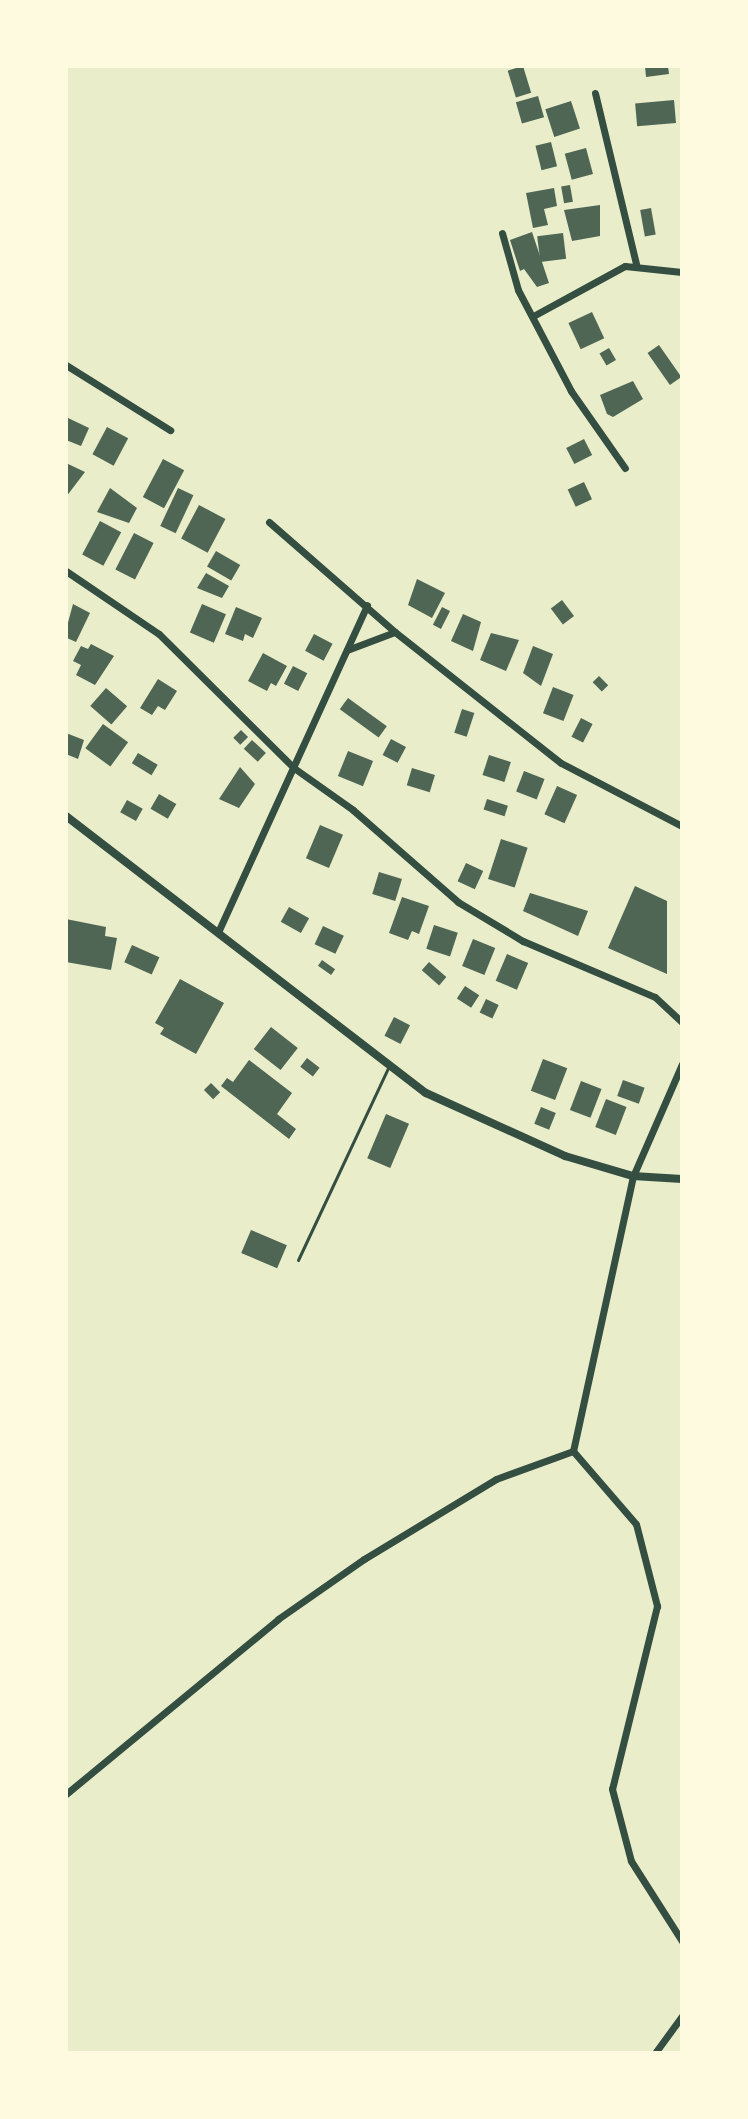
<!DOCTYPE html>
<style>
body{margin:0}
#map{position:relative;width:748px;height:2119px;overflow:hidden;background:#e9edc9;font-family:"Nunito Sans",sans-serif}
div>[style]{position:absolute}
[style*='--x']{left:calc(var(--x)*1px);top:calc(var(--y)*1px);width:calc(var(--w)*1px);rotate:calc(var(--a)*1deg)}
.building>*{inset:0;background:#4f6655;transform-origin:0 0}
.service>*{height:3px;margin:-1.5px;padding:0 1.5px;transform-origin:1.5px;border-radius:1.5px;background:#344e41}
.minor>*{height:7px;margin:-3.5px;padding:0 3.5px;transform-origin:3.5px;border-radius:3.5px;background:#344e41}
.tertiary>*{height:8px;margin:-4px;padding:0 4px;transform-origin:4px;border-radius:4px;background:#344e41}
span{translate:-50% -50%;white-space:nowrap;text-align:center;line-height:1.15;-webkit-text-stroke:6px #fefae0;paint-order:stroke}
.frame{position:absolute;inset:0;border:68px solid #fefae0;pointer-events:none}
</style>
<div id="map">
<div class="building">
<div style="left:523px;top:66px;width:28px;height:16px;rotate:73deg"></div>
<div style="clip-path:polygon(645px 66px,668px 66px,669px 74px,646px 77px)"></div>
<div style="left:538px;top:96px;width:22px;height:23px;rotate:74deg"></div>
<div style="left:674px;top:100px;width:23px;height:39px;rotate:85deg"></div>
<div style="left:571px;top:101px;width:29px;height:27px;rotate:72deg"></div>
<div style="left:551px;top:142px;width:25px;height:16px;rotate:76deg"></div>
<div style="left:586px;top:148px;width:27px;height:22px;rotate:75deg"></div>
<div style="left:570px;top:185px;width:17px;height:9px;rotate:80deg"></div>
<div style="clip-path:polygon(554px 188px,557px 206px,544px 209px,548px 225px,533px 228px,526px 193px)"></div>
<div style="clip-path:polygon(600px 205px,600px 236px,572px 241px,564px 210px)"></div>
<div style="left:651px;top:208px;width:27px;height:11px;rotate:80deg"></div>
<div style="clip-path:polygon(532px 232px,549px 283px,537px 287px,524px 269px,520px 271px,510px 240px)"></div>
<div style="left:563px;top:233px;width:26px;height:26px;rotate:83deg"></div>
<div style="left:592px;top:312px;width:29px;height:26px;rotate:65deg"></div>
<div style="left:659px;top:345px;width:39px;height:14px;rotate:55deg"></div>
<div style="left:609px;top:348px;width:14px;height:11px;rotate:60deg"></div>
<div style="clip-path:polygon(633px 381px,643px 399px,613px 417px,607px 414px,600px 395px)"></div>
<div style="clip-path:polygon(68px 418px,89px 428px,81px 446px,66px 440px)"></div>
<div style="left:107px;top:427px;width:24px;height:31px;rotate:28deg"></div>
<div style="left:584px;top:439px;width:18px;height:20px;rotate:63deg"></div>
<div style="left:163px;top:459px;width:24px;height:43px;rotate:28deg"></div>
<div style="clip-path:polygon(66px 463px,85px 472px,66px 497px)"></div>
<div style="left:584px;top:482px;width:19px;height:18px;rotate:65deg"></div>
<div style="clip-path:polygon(110px 488px,137px 508px,129px 523px,97px 512px)"></div>
<div style="left:178px;top:488px;width:17px;height:42px;rotate:25deg"></div>
<div style="left:199px;top:505px;width:30px;height:38px;rotate:28deg"></div>
<div style="left:100px;top:521px;width:24px;height:38px;rotate:28deg"></div>
<div style="left:134px;top:533px;width:22px;height:41px;rotate:27deg"></div>
<div style="left:216px;top:551px;width:28px;height:18px;rotate:30deg"></div>
<div style="clip-path:polygon(206px 573px,229px 586px,222px 598px,197px 588px)"></div>
<div style="clip-path:polygon(417px 579px,445px 593px,432px 618px,408px 605px)"></div>
<div style="left:562px;top:600px;width:20px;height:14px;rotate:53deg"></div>
<div style="clip-path:polygon(73px 604px,90px 613px,76px 642px,67px 638px,66px 630px)"></div>
<div style="left:202px;top:604px;width:26px;height:31px;rotate:23deg"></div>
<div style="clip-path:polygon(236px 607px,262px 618px,253px 638px,245px 634px,243px 641px,225px 634px)"></div>
<div style="left:442px;top:607px;width:9px;height:20px;rotate:27deg"></div>
<div style="clip-path:polygon(463px 614px,481px 622px,473px 651px,451px 641px)"></div>
<div style="clip-path:polygon(491px 633px,519px 640px,506px 671px,480px 660px)"></div>
<div style="left:314px;top:634px;width:21px;height:19px;rotate:28deg"></div>
<div style="clip-path:polygon(91px 644px,114px 656px,95px 685px,76px 675px,81px 665px,73px 661px,81px 646px,88px 649px)"></div>
<div style="clip-path:polygon(533px 646px,553px 654px,541px 686px,523px 673px)"></div>
<div style="clip-path:polygon(263px 653px,287px 666px,276px 686px,271px 683px,267px 691px,248px 681px)"></div>
<div style="left:293px;top:666px;width:16px;height:20px;rotate:27deg"></div>
<div style="left:599px;top:676px;width:13px;height:9px;rotate:45deg"></div>
<div style="clip-path:polygon(158px 679px,177px 691px,165px 710px,158px 706px,152px 715px,140px 708px)"></div>
<div style="left:553px;top:687px;width:22px;height:28px;rotate:21deg"></div>
<div style="left:106px;top:688px;width:28px;height:24px;rotate:41deg"></div>
<div style="left:348px;top:698px;width:48px;height:14px;rotate:36deg"></div>
<div style="left:462px;top:709px;width:13px;height:25px;rotate:18deg"></div>
<div style="left:581px;top:718px;width:13px;height:21px;rotate:27deg"></div>
<div style="left:103px;top:724px;width:31px;height:30px;rotate:36deg"></div>
<div style="left:241px;top:730px;width:10px;height:11px;rotate:45deg"></div>
<div style="clip-path:polygon(66px 733px,84px 740px,78px 759px,66px 754px)"></div>
<div style="left:391px;top:739px;width:17px;height:18px;rotate:28deg"></div>
<div style="left:252px;top:740px;width:19px;height:12px;rotate:43deg"></div>
<div style="left:348px;top:751px;width:27px;height:27px;rotate:22deg"></div>
<div style="left:138px;top:753px;width:23px;height:12px;rotate:31deg"></div>
<div style="left:489px;top:755px;width:23px;height:21px;rotate:18deg"></div>
<div style="clip-path:polygon(240px 767px,255px 784px,239px 808px,219px 799px)"></div>
<div style="left:412px;top:768px;width:24px;height:18px;rotate:17deg"></div>
<div style="left:524px;top:771px;width:22px;height:22px;rotate:21deg"></div>
<div style="left:557px;top:786px;width:22px;height:31px;rotate:24deg"></div>
<div style="left:159px;top:794px;width:20px;height:17px;rotate:30deg"></div>
<div style="left:487px;top:799px;width:22px;height:11px;rotate:18deg"></div>
<div style="left:127px;top:800px;width:18px;height:14px;rotate:29deg"></div>
<div style="left:320px;top:825px;width:25px;height:36px;rotate:23deg"></div>
<div style="left:501px;top:839px;width:28px;height:42px;rotate:18deg"></div>
<div style="left:466px;top:863px;width:19px;height:20px;rotate:25deg"></div>
<div style="left:379px;top:872px;width:24px;height:23px;rotate:17deg"></div>
<div style="clip-path:polygon(635px 886px,667px 901px,667px 974px,608px 948px)"></div>
<div style="clip-path:polygon(530px 893px,588px 911px,578px 936px,523px 911px)"></div>
<div style="clip-path:polygon(402px 897px,429px 906px,419px 934px,412px 931px,408px 940px,389px 933px)"></div>
<div style="left:289px;top:907px;width:23px;height:17px;rotate:29deg"></div>
<div style="clip-path:polygon(66px 919px,106px 927px,105px 936px,117px 938px,111px 970px,66px 962px)"></div>
<div style="left:434px;top:925px;width:25px;height:25px;rotate:18deg"></div>
<div style="left:323px;top:926px;width:23px;height:20px;rotate:25deg"></div>
<div style="left:473px;top:939px;width:24px;height:29px;rotate:22deg"></div>
<div style="left:132px;top:945px;width:30px;height:19px;rotate:24deg"></div>
<div style="left:507px;top:954px;width:23px;height:29px;rotate:23deg"></div>
<div style="left:322px;top:960px;width:16px;height:7px;rotate:35deg"></div>
<div style="left:429px;top:962px;width:23px;height:11px;rotate:41deg"></div>
<div style="clip-path:polygon(180px 979px,224px 1003px,196px 1054px,160px 1034px,164px 1028px,155px 1023px)"></div>
<div style="left:465px;top:986px;width:17px;height:15px;rotate:33deg"></div>
<div style="left:486px;top:999px;width:14px;height:15px;rotate:25deg"></div>
<div style="left:394px;top:1017px;width:18px;height:21px;rotate:27deg"></div>
<div style="left:271px;top:1027px;width:34px;height:28px;rotate:38deg"></div>
<div style="left:307px;top:1058px;width:16px;height:11px;rotate:38deg"></div>
<div style="left:543px;top:1059px;width:26px;height:34px;rotate:21deg"></div>
<div style="clip-path:polygon(249px 1060px,292px 1093px,277px 1114px,296px 1129px,289px 1139px,221px 1086px,227px 1078px,233px 1082px)"></div>
<div style="left:623px;top:1080px;width:23px;height:17px;rotate:20deg"></div>
<div style="left:581px;top:1081px;width:22px;height:31px;rotate:21deg"></div>
<div style="left:211px;top:1083px;width:13px;height:10px;rotate:45deg"></div>
<div style="left:606px;top:1099px;width:22px;height:30px;rotate:21deg"></div>
<div style="left:541px;top:1107px;width:16px;height:18px;rotate:22deg"></div>
<div style="left:386px;top:1114px;width:25px;height:48px;rotate:23deg"></div>
<div style="left:251px;top:1230px;width:39px;height:25px;rotate:23deg"></div>
</div>
<div class="service">
<div style="--x:298;--y:1260;--w:212;--a:-64.9"></div>
</div>
<div class="minor">
<div style="--x:595;--y:93;--w:176;--a:76.5"></div>
<div style="--x:502;--y:233;--w:59;--a:74.3"></div>
<div style="--x:518;--y:290;--w:114;--a:62.3"></div>
<div style="--x:571;--y:391;--w:94;--a:55"></div>
<div style="--x:535;--y:315;--w:102;--a:-28.6"></div>
<div style="--x:625;--y:266;--w:57;--a:6"></div>
<div style="--x:66;--y:365;--w:123;--a:32"></div>
<div style="--x:269;--y:522;--w:167;--a:41.1"></div>
<div style="--x:395;--y:632;--w:211;--a:38.3"></div>
<div style="--x:561;--y:763;--w:136;--a:27.5"></div>
<div style="--x:66;--y:571;--w:112;--a:34.1"></div>
<div style="--x:159;--y:634;--w:190;--a:44.8"></div>
<div style="--x:294;--y:768;--w:72;--a:35.4"></div>
<div style="--x:353;--y:810;--w:140;--a:41.2"></div>
<div style="--x:458;--y:902;--w:76;--a:31"></div>
<div style="--x:523;--y:941;--w:143;--a:23"></div>
<div style="--x:655;--y:997;--w:37;--a:43"></div>
<div style="--x:347;--y:650;--w:51;--a:-20.6"></div>
<div style="--x:219;--y:930;--w:357;--a:-65.5"></div>
<div style="--x:682;--y:1064;--w:122;--a:113.6"></div>
<div style="--x:633;--y:1176;--w:281;--a:102.3"></div>
<div style="--x:573;--y:1451;--w:96;--a:49.2"></div>
<div style="--x:636;--y:1524;--w:85;--a:75.6"></div>
<div style="--x:657;--y:1606;--w:188;--a:103.8"></div>
<div style="--x:612;--y:1789;--w:74;--a:75.2"></div>
<div style="--x:631;--y:1861;--w:95;--a:57.5"></div>
<div style="--x:66;--y:1794;--w:275;--a:-39.5"></div>
<div style="--x:278;--y:1619;--w:105;--a:-34.9"></div>
<div style="--x:364;--y:1559;--w:154;--a:-31.2"></div>
<div style="--x:496;--y:1479;--w:82;--a:-20"></div>
<div style="--x:655;--y:2053;--w:46;--a:-53.9"></div>
</div>
<div class="tertiary">
<div style="--x:66;--y:816;--w:454;--a:37.6"></div>
<div style="--x:426;--y:1093;--w:153;--a:24.4"></div>
<div style="--x:565;--y:1156;--w:71;--a:16.4"></div>
<div style="--x:633;--y:1176;--w:49;--a:3.5"></div>
</div>
<div class="frame"></div>
</div>
